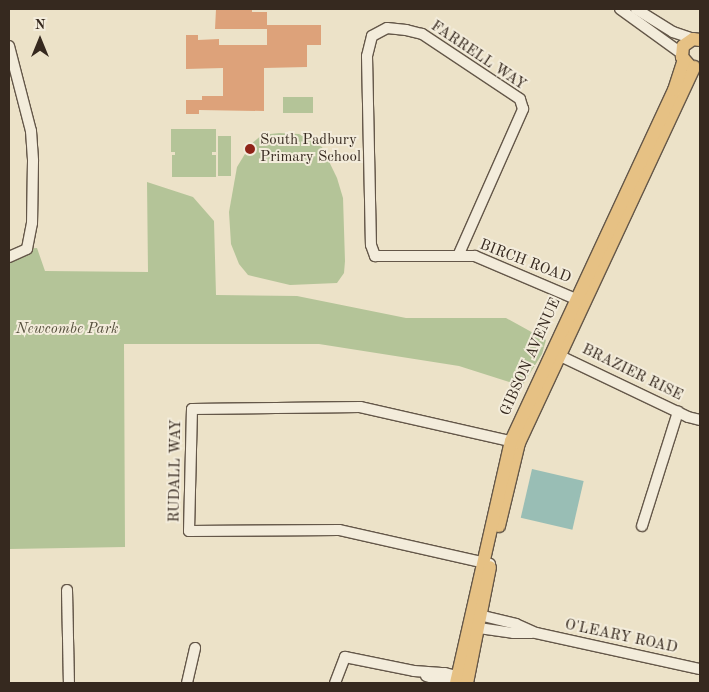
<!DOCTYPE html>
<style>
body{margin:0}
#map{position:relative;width:709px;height:692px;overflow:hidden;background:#ece2c8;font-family:"Old Standard TT",serif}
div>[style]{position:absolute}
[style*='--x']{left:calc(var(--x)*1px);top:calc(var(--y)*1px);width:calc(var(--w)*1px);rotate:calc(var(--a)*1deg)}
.green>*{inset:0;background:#b4c498;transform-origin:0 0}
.water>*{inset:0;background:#99beb5;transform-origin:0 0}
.building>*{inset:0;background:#dda27a}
.roads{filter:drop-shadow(1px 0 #645749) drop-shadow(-1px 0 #645749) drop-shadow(0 1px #645749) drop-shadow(0 -1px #645749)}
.minor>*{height:10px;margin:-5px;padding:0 5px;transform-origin:5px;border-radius:5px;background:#f3ecdb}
.major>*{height:12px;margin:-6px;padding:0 6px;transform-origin:6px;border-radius:6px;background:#e6c184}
.dots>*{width:14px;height:14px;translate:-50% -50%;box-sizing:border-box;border:2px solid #f3ecdb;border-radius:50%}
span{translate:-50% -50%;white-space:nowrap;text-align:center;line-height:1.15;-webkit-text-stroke:4px #f3ecdb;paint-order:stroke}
.street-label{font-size:15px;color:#36291f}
.poi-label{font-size:15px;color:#36291f}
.left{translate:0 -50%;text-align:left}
.park-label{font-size:15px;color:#56503d;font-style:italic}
.frame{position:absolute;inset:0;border:10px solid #36291f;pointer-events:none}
.north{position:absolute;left:15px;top:15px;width:50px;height:50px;-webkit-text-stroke:4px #f3ecdb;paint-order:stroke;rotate:0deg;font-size:14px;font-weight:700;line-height:20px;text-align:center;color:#36291f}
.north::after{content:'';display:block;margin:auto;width:18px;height:22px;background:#36291f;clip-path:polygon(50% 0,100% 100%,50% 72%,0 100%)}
</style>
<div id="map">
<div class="green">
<div style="left:283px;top:97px;width:30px;height:16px"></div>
<div style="clip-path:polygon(171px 129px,216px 129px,216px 152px,212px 152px,212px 155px,216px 155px,216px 177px,172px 177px,172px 155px,175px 155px,175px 152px,171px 152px)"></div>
<div style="clip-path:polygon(279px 133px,299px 134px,322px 147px,337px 178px,343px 198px,345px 261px,344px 273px,337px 283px,290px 285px,248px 275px,239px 264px,231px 244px,229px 212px,237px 167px,251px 144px,262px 135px)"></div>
<div style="left:218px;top:136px;width:13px;height:40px"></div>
<div style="clip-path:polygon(147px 182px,193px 197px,214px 221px,216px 295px,297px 296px,406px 318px,506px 318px,546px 340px,542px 354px,522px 386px,459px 366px,319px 344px,124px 344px,125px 547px,9px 549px,9px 250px,37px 248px,45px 271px,148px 272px)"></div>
</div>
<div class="water">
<div style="left:532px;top:469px;width:53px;height:50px;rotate:13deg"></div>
</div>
<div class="building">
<div style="clip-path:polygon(216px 9px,252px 9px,252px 12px,267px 12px,267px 29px,215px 29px)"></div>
<div style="clip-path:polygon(267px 25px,321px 25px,321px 45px,307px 45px,307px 67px,264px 68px,264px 111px,199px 110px,199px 114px,186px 114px,186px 100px,202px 100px,202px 96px,223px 96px,223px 68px,186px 69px,186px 35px,198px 35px,198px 40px,219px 39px,219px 45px,267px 45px)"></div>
</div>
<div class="roads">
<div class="minor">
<div style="--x:620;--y:9;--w:75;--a:35.8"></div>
<div style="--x:636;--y:9;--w:44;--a:31.9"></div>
<div style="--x:673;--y:32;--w:21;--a:19"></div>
<div style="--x:9;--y:46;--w:88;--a:75.5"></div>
<div style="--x:31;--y:131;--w:30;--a:86"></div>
<div style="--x:33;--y:161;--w:62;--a:90.9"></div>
<div style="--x:32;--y:223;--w:26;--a:101"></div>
<div style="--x:27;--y:249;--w:20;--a:156"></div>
<div style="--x:458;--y:256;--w:161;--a:-66.1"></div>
<div style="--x:523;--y:109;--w:10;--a:-107"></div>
<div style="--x:520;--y:99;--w:118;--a:-146.4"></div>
<div style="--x:422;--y:34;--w:16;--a:-166"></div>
<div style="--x:406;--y:30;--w:19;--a:-174"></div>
<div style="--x:387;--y:28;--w:17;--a:152"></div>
<div style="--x:372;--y:36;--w:21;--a:104"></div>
<div style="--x:367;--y:56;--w:189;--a:88.8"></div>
<div style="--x:371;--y:245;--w:12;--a:70"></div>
<div style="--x:375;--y:256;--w:100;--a:0"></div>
<div style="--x:475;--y:256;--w:117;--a:23.1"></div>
<div style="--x:554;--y:353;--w:148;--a:25.5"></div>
<div style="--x:688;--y:417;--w:12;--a:14"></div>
<div style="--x:642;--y:526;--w:120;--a:-72.5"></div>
<div style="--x:490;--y:564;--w:155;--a:-167.3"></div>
<div style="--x:339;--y:530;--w:150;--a:179.6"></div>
<div style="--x:189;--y:531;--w:122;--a:-88.6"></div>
<div style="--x:192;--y:409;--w:168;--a:-0.7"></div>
<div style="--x:360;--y:407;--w:162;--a:12.8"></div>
<div style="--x:67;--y:590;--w:93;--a:88.8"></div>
<div style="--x:475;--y:614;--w:42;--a:13.7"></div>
<div style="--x:516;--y:624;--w:22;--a:24"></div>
<div style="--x:536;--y:633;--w:168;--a:12.4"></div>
<div style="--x:472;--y:627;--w:41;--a:8.3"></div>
<div style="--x:513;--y:633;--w:19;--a:0"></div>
<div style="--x:426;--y:676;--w:24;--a:17"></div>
<div style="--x:187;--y:683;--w:36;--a:-77"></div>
<div style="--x:335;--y:683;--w:28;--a:-69"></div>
<div style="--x:345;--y:657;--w:70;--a:11.5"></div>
<div style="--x:414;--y:671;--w:31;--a:4"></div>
<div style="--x:445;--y:673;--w:20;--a:15"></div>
</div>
<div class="major">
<div style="--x:689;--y:65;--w:11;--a:-131"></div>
<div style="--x:682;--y:57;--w:11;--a:-85"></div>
<div style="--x:683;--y:46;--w:12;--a:-35"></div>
<div style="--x:693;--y:39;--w:7;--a:8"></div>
<div style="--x:499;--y:526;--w:85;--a:-76.5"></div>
<div style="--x:519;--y:443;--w:415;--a:-65"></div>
<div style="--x:456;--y:683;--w:248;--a:-77.2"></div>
<div style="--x:511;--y:441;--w:387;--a:-65.1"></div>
<div style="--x:674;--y:90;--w:32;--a:-72"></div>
<div style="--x:467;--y:683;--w:118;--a:-78.8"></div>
</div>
</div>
<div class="dots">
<div style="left:250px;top:149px;background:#8f2418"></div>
</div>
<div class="street-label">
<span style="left:478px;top:56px;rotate:34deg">FARRELL WAY</span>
<span style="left:525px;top:262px;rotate:21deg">BIRCH ROAD</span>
<span style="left:531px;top:357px;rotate:-66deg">GIBSON AVENUE</span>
<span style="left:632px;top:373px;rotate:26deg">BRAZIER RISE</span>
<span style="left:176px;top:471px;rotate:-89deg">RUDALL WAY</span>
<span style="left:621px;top:637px;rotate:12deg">O'LEARY ROAD</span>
</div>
<div class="poi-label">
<span class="left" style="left:260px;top:149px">South Padbury<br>Primary School</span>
</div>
<div class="park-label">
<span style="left:67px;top:330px">Newcombe Park</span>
</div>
<div class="frame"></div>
<div class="north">N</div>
</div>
